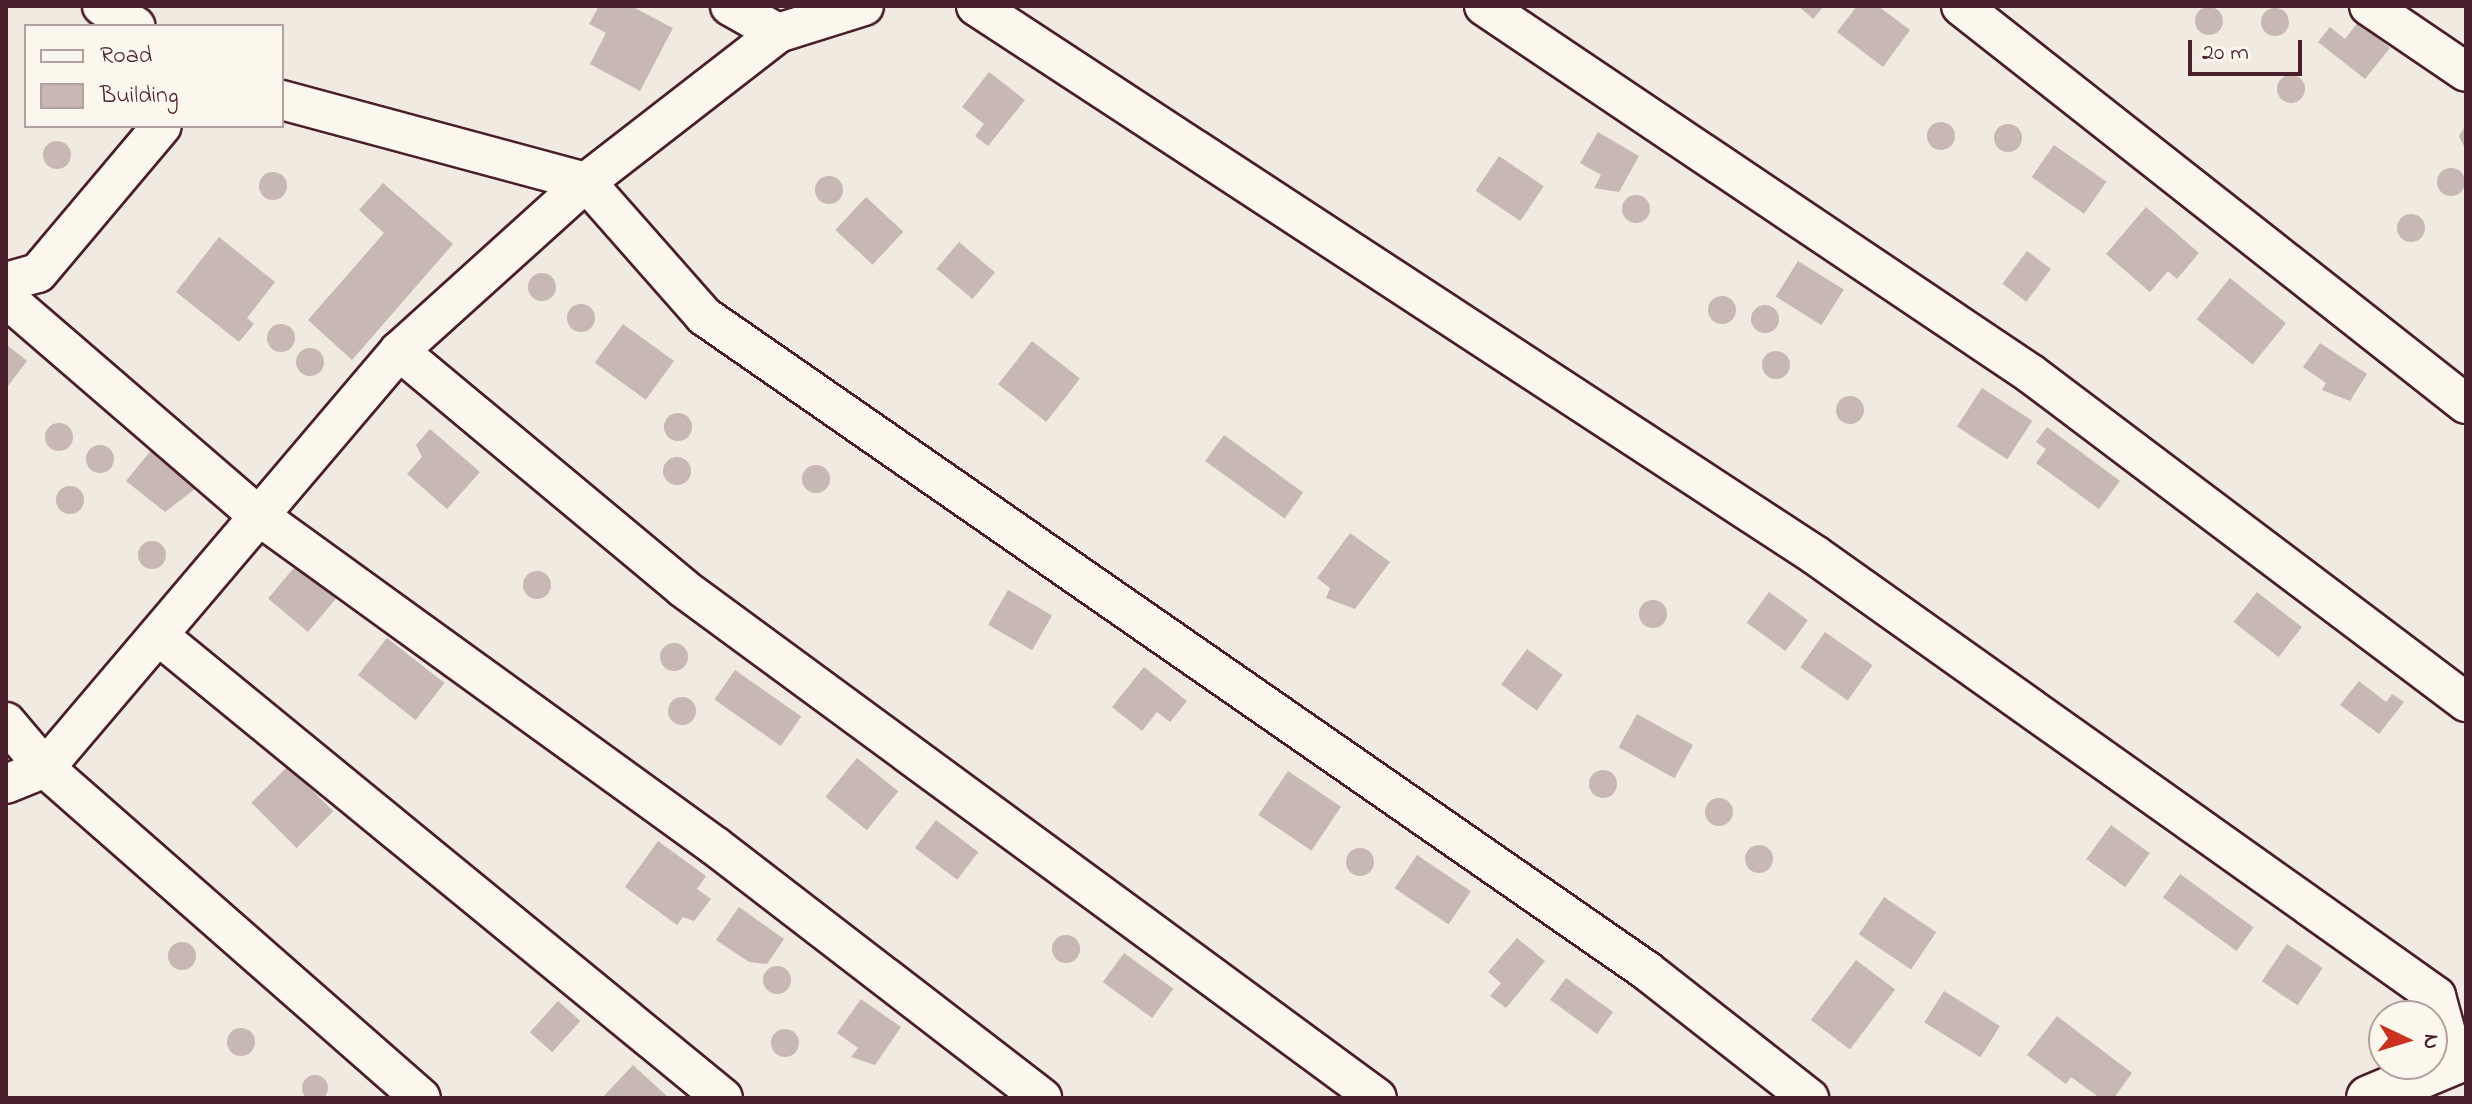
<!DOCTYPE html>
<style>
body{margin:0}
#map{position:relative;width:2472px;height:1104px;overflow:hidden;background:#f0eae0;font-family:"Indie Flower",sans-serif}
div>[style]{position:absolute}
[style*='--x']{left:calc(var(--x)*1px);top:calc(var(--y)*1px);width:calc(var(--w)*1px);rotate:calc(var(--a)*1deg)}
.building>*{inset:0;background:#c8b8b3;transform-origin:0 0}
.round{border-radius:50%}
.roads{filter:drop-shadow(2px 0 #4a1f2b) drop-shadow(-2px 0 #4a1f2b) drop-shadow(0 2px #4a1f2b) drop-shadow(0 -2px #4a1f2b)}
.street>*{height:38px;margin:-19px;padding:0 19px;transform-origin:19px;border-radius:19px;background:#fbf7ec}
.secondary>*{height:44px;margin:-22px;padding:0 22px;transform-origin:22px;border-radius:22px;background:#fbf7ec}
span{translate:-50% -50%;white-space:nowrap;text-align:center;line-height:1.15;-webkit-text-stroke:8px #fbf7ec;paint-order:stroke}
.frame{position:absolute;inset:0;border:8px solid #4a1f2b;pointer-events:none}
.legend{position:absolute;left:24px;top:24px;width:260px;height:104px;box-sizing:border-box;background:#fbf7ec;border:2px solid #b4a19f;margin:0;padding:10px 14px;list-style:none;font-size:24px;color:#4a1f2b}
.legend li{display:flex;align-items:center;gap:16px;height:40px}
.legend b{width:40px;border:2px solid #b4a19f}
.north{position:absolute;left:2368px;top:1000px;width:80px;height:80px;box-sizing:border-box;background:#fbf7ec;border:2px solid #b4a19f;border-radius:50%;rotate:94deg;font-size:22px;font-weight:700;line-height:32px;text-align:center;color:#4a1f2b}
.north::after{content:'';display:block;margin:auto;width:28px;height:36px;background:#c8321e;clip-path:polygon(50% 0,100% 100%,50% 72%,0 100%)}
.scale{position:absolute;left:2188px;top:40px;width:114px;height:36px;box-sizing:border-box;border:4px solid #4a1f2b;border-top:0;padding-left:10px;font-size:24px;line-height:28px;white-space:nowrap;color:#4a1f2b;-webkit-text-stroke:6px #fbf7ec;paint-order:stroke}
</style>
<div id="map">
<div class="building">
<div style="clip-path:polygon(599px 6px,631px 6px,673px 28px,640px 91px,590px 64px,606px 33px,589px 24px)"></div>
<div style="clip-path:polygon(1798px 6px,1824px 6px,1813px 19px)"></div>
<div style="clip-path:polygon(1857px 6px,1878px 6px,1910px 30px,1883px 67px,1837px 32px)"></div>
<div class="round" style="left:2195px;top:7px;width:28px;height:28px"></div>
<div class="round" style="left:2261px;top:8px;width:28px;height:28px"></div>
<div style="clip-path:polygon(2358px 22px,2390px 48px,2365px 79px,2318px 42px,2330px 27px,2345px 39px)"></div>
<div style="clip-path:polygon(989px 72px,1025px 100px,988px 146px,975px 136px,984px 124px,962px 107px)"></div>
<div class="round" style="left:2277px;top:75px;width:28px;height:28px"></div>
<div class="round" style="left:1927px;top:122px;width:28px;height:28px"></div>
<div class="round" style="left:1994px;top:124px;width:28px;height:28px"></div>
<div style="clip-path:polygon(2466px 125px,2466px 151px,2459px 136px)"></div>
<div style="clip-path:polygon(1598px 132px,1639px 156px,1619px 192px,1594px 188px,1601px 175px,1580px 163px)"></div>
<div class="round" style="left:43px;top:141px;width:28px;height:28px"></div>
<div style="left:2054px;top:145px;width:64px;height:39px;rotate:35deg"></div>
<div style="left:1499px;top:156px;width:54px;height:42px;rotate:34deg"></div>
<div class="round" style="left:2437px;top:168px;width:28px;height:28px"></div>
<div class="round" style="left:259px;top:172px;width:28px;height:28px"></div>
<div class="round" style="left:815px;top:176px;width:28px;height:28px"></div>
<div style="clip-path:polygon(383px 183px,453px 244px,352px 360px,308px 320px,384px 233px,359px 210px)"></div>
<div class="round" style="left:1622px;top:195px;width:28px;height:28px"></div>
<div style="left:866px;top:197px;width:51px;height:45px;rotate:43deg"></div>
<div style="clip-path:polygon(2146px 207px,2199px 253px,2177px 279px,2168px 271px,2150px 292px,2106px 254px)"></div>
<div class="round" style="left:2397px;top:214px;width:28px;height:28px"></div>
<div style="clip-path:polygon(219px 237px,275px 282px,247px 318px,254px 324px,239px 342px,176px 292px)"></div>
<div style="left:959px;top:242px;width:47px;height:35px;rotate:40deg"></div>
<div style="left:2027px;top:251px;width:30px;height:41px;rotate:37deg"></div>
<div style="left:1798px;top:261px;width:54px;height:42px;rotate:32deg"></div>
<div class="round" style="left:528px;top:273px;width:28px;height:28px"></div>
<div style="left:2230px;top:278px;width:72px;height:53px;rotate:39deg"></div>
<div class="round" style="left:1708px;top:296px;width:28px;height:28px"></div>
<div class="round" style="left:567px;top:304px;width:28px;height:28px"></div>
<div class="round" style="left:1751px;top:305px;width:28px;height:28px"></div>
<div class="round" style="left:267px;top:324px;width:28px;height:28px"></div>
<div style="left:623px;top:324px;width:63px;height:48px;rotate:36deg"></div>
<div style="left:1032px;top:341px;width:61px;height:55px;rotate:38deg"></div>
<div style="clip-path:polygon(2320px 343px,2367px 374px,2350px 401px,2322px 390px,2326px 383px,2303px 367px)"></div>
<div style="clip-path:polygon(6px 344px,27px 361px,8px 386px,6px 384px)"></div>
<div class="round" style="left:296px;top:348px;width:28px;height:28px"></div>
<div class="round" style="left:1762px;top:351px;width:28px;height:28px"></div>
<div style="left:1982px;top:388px;width:60px;height:46px;rotate:33deg"></div>
<div class="round" style="left:1836px;top:396px;width:28px;height:28px"></div>
<div class="round" style="left:664px;top:413px;width:28px;height:28px"></div>
<div class="round" style="left:45px;top:423px;width:28px;height:28px"></div>
<div style="clip-path:polygon(2047px 427px,2120px 481px,2099px 509px,2036px 463px,2046px 449px,2036px 442px)"></div>
<div style="clip-path:polygon(430px 429px,480px 472px,447px 509px,407px 474px,422px 457px,416px 445px)"></div>
<div style="left:1224px;top:435px;width:98px;height:32px;rotate:36deg"></div>
<div class="round" style="left:86px;top:445px;width:28px;height:28px"></div>
<div style="clip-path:polygon(153px 448px,200px 485px,165px 512px,126px 481px)"></div>
<div class="round" style="left:663px;top:457px;width:28px;height:28px"></div>
<div class="round" style="left:802px;top:465px;width:28px;height:28px"></div>
<div class="round" style="left:56px;top:486px;width:28px;height:28px"></div>
<div style="clip-path:polygon(1350px 533px,1390px 562px,1355px 609px,1326px 598px,1330px 588px,1317px 578px)"></div>
<div class="round" style="left:138px;top:541px;width:28px;height:28px"></div>
<div style="left:297px;top:564px;width:52px;height:45px;rotate:40deg"></div>
<div class="round" style="left:523px;top:571px;width:28px;height:28px"></div>
<div style="left:1008px;top:590px;width:51px;height:40px;rotate:30deg"></div>
<div style="left:1769px;top:592px;width:48px;height:38px;rotate:36deg"></div>
<div style="left:2257px;top:592px;width:57px;height:38px;rotate:38deg"></div>
<div class="round" style="left:1639px;top:600px;width:28px;height:28px"></div>
<div style="left:1825px;top:632px;width:58px;height:43px;rotate:35deg"></div>
<div style="left:387px;top:638px;width:73px;height:47px;rotate:38deg"></div>
<div class="round" style="left:660px;top:643px;width:28px;height:28px"></div>
<div style="left:1527px;top:649px;width:44px;height:44px;rotate:36deg"></div>
<div style="clip-path:polygon(1144px 667px,1187px 701px,1170px 722px,1157px 712px,1142px 731px,1112px 707px)"></div>
<div style="left:735px;top:670px;width:81px;height:36px;rotate:35deg"></div>
<div style="clip-path:polygon(2359px 681px,2386px 702px,2392px 694px,2404px 702px,2379px 734px,2340px 705px)"></div>
<div class="round" style="left:668px;top:697px;width:28px;height:28px"></div>
<div style="left:1637px;top:714px;width:64px;height:38px;rotate:29deg"></div>
<div style="left:857px;top:758px;width:53px;height:50px;rotate:39deg"></div>
<div style="left:288px;top:766px;width:64px;height:52px;rotate:45deg"></div>
<div class="round" style="left:1589px;top:770px;width:28px;height:28px"></div>
<div style="left:1288px;top:771px;width:64px;height:53px;rotate:34deg"></div>
<div class="round" style="left:1705px;top:798px;width:28px;height:28px"></div>
<div style="left:936px;top:820px;width:53px;height:35px;rotate:37deg"></div>
<div style="left:2111px;top:825px;width:48px;height:42px;rotate:36deg"></div>
<div style="clip-path:polygon(658px 841px,706px 876px,697px 889px,711px 899px,694px 921px,683px 917px,677px 925px,625px 887px)"></div>
<div class="round" style="left:1745px;top:845px;width:28px;height:28px"></div>
<div class="round" style="left:1346px;top:848px;width:28px;height:28px"></div>
<div style="left:1417px;top:855px;width:65px;height:40px;rotate:34deg"></div>
<div style="left:2180px;top:874px;width:91px;height:29px;rotate:36deg"></div>
<div style="left:1884px;top:897px;width:63px;height:45px;rotate:34deg"></div>
<div style="clip-path:polygon(739px 907px,784px 939px,767px 964px,749px 962px,716px 940px)"></div>
<div class="round" style="left:1052px;top:935px;width:28px;height:28px"></div>
<div style="clip-path:polygon(1517px 938px,1545px 961px,1506px 1008px,1490px 996px,1501px 983px,1488px 972px)"></div>
<div class="round" style="left:168px;top:942px;width:28px;height:28px"></div>
<div style="left:2287px;top:944px;width:43px;height:45px;rotate:34deg"></div>
<div style="left:1124px;top:953px;width:61px;height:36px;rotate:36deg"></div>
<div style="left:1856px;top:960px;width:49px;height:75px;rotate:37deg"></div>
<div class="round" style="left:763px;top:966px;width:28px;height:28px"></div>
<div style="left:1566px;top:978px;width:58px;height:27px;rotate:36deg"></div>
<div style="left:1944px;top:991px;width:66px;height:37px;rotate:32deg"></div>
<div style="clip-path:polygon(861px 999px,901px 1027px,875px 1065px,851px 1057px,858px 1048px,837px 1033px)"></div>
<div style="left:558px;top:1001px;width:30px;height:42px;rotate:42deg"></div>
<div style="clip-path:polygon(2057px 1016px,2132px 1073px,2114px 1098px,2100px 1098px,2071px 1077px,2066px 1084px,2027px 1055px)"></div>
<div class="round" style="left:227px;top:1028px;width:28px;height:28px"></div>
<div class="round" style="left:771px;top:1029px;width:28px;height:28px"></div>
<div style="clip-path:polygon(633px 1065px,669px 1098px,602px 1098px)"></div>
<div class="round" style="left:302px;top:1075px;width:26px;height:26px"></div>
</div>
<div class="roads">
<div class="street">
<div style="--x:102;--y:6;--w:39;--a:31"></div>
<div style="--x:730;--y:6;--w:55;--a:29.4"></div>
<div style="--x:976;--y:6;--w:1003;--a:33.2"></div>
<div style="--x:1815;--y:555;--w:762;--a:35.38"></div>
<div style="--x:2436;--y:996;--w:67;--a:74.5"></div>
<div style="--x:1484;--y:6;--w:659;--a:33.93"></div>
<div style="--x:2031;--y:374;--w:545;--a:37.02"></div>
<div style="--x:1961;--y:6;--w:643;--a:38.24"></div>
<div style="--x:2369;--y:6;--w:117;--a:34.2"></div>
<div style="--x:282;--y:100;--w:315;--a:15.1"></div>
<div style="--x:586;--y:182;--w:179;--a:48.6"></div>
<div style="--x:704;--y:316;--w:1148;--a:34.78"></div>
<div style="--x:1647;--y:971;--w:206;--a:38.1"></div>
<div style="--x:6;--y:282;--w:33;--a:-16"></div>
<div style="--x:38;--y:273;--w:192;--a:-49.9"></div>
<div style="--x:6;--y:298;--w:334;--a:40.8"></div>
<div style="--x:259;--y:516;--w:563;--a:35.89"></div>
<div style="--x:715;--y:846;--w:413;--a:37.6"></div>
<div style="--x:399;--y:351;--w:370;--a:39.8"></div>
<div style="--x:683;--y:588;--w:861;--a:36.31"></div>
<div style="--x:159;--y:636;--w:729;--a:39.32"></div>
<div style="--x:6;--y:722;--w:60;--a:49.7"></div>
<div style="--x:45;--y:768;--w:500;--a:41.27"></div>
<div style="--x:6;--y:784;--w:42;--a:-22.3"></div>
<div style="--x:45;--y:768;--w:547;--a:-49.67"></div>
<div style="--x:399;--y:351;--w:252;--a:-42.1"></div>
<div style="--x:586;--y:182;--w:243;--a:-37.8"></div>
<div style="--x:778;--y:33;--w:90;--a:-17.4"></div>
</div>
<div class="secondary">
<div style="--x:2369;--y:1098;--w:105;--a:-22.9"></div>
</div>
</div>
<div class="frame"></div>
<ul class="legend">
<li><b style="height:10px;background:#fbf7ec"></b>Road</li>
<li><b style="height:22px;background:#c8b8b3"></b>Building</li>
</ul>
<div class="north">N</div>
<div class="scale">20 m</div>
</div>
